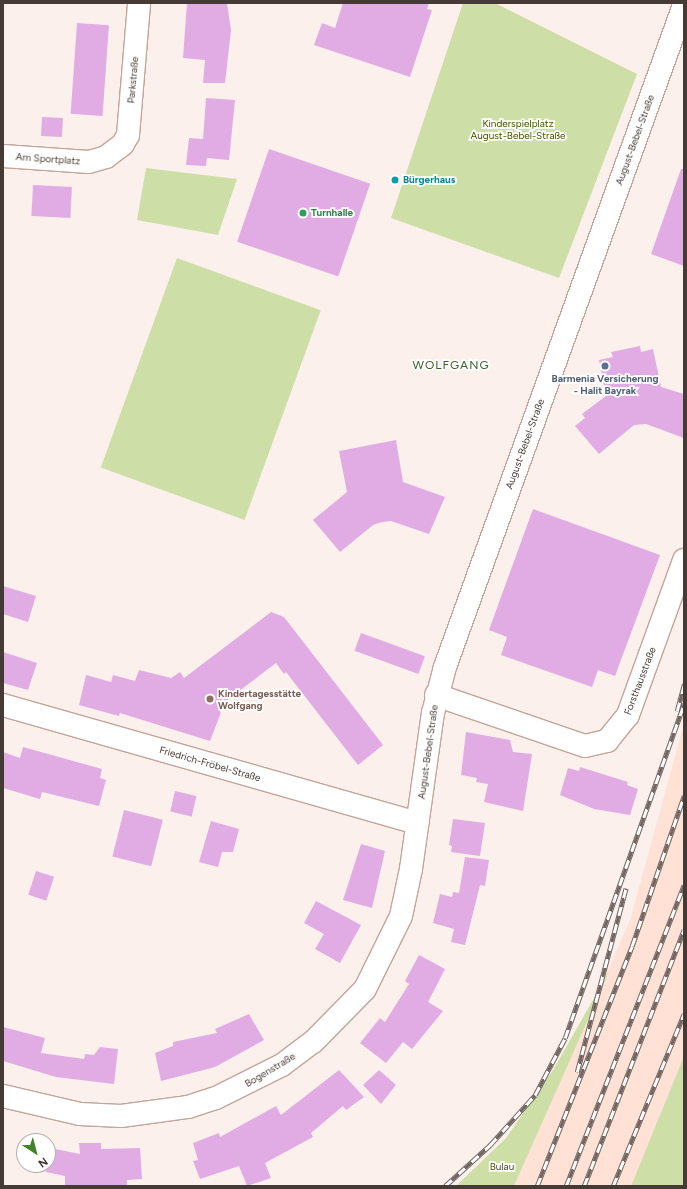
<!DOCTYPE html>
<meta charset="utf-8">
<style>
body{margin:0}
#map{position:relative;width:687px;height:1189px;overflow:hidden;background:#fcf0ec;font-family:Figtree,sans-serif}
div>[style]{position:absolute}
[style*='--x']{left:calc(var(--x)*1px);top:calc(var(--y)*1px);width:calc(var(--w)*1px);rotate:calc(var(--a)*1deg)}
.built>*{inset:0;background:#ffe1d6}
.green>*{inset:0;background:#cddfa7;transform-origin:0 0}
.building>*{inset:0;background:#e1ace3;transform-origin:0 0}
.roads{filter:drop-shadow(1px 0 #c1a59a) drop-shadow(-1px 0 #c1a59a) drop-shadow(0 1px #c1a59a) drop-shadow(0 -1px #c1a59a)}
.minor>*{height:22px;margin:-11px;padding:0 11px;transform-origin:11px;border-radius:11px;background:#fff}
.rail>*{height:4.5px;margin-top:-2.25px;transform-origin:0;background:repeating-linear-gradient(90deg,#fff 0 9px,#716662 0 18px);box-sizing:border-box;border-block:1px solid #716662}
.dots>*{width:11px;height:11px;translate:-50% -50%;box-sizing:border-box;border:2px solid #fff;border-radius:50%}
span{translate:-50% -50%;white-space:nowrap;text-align:center;line-height:1.15;-webkit-text-stroke:3.5px #fff;paint-order:stroke}
.street-label{font-size:10px;color:#453a36}
.park-label{font-size:10px;color:#405100}
.culture-label{font-size:10px;color:#0d838f;font-weight:700}
.left{translate:0 -50%;text-align:left}
.leisure-label{font-size:10px;color:#27864d;font-weight:700}
.service-label{font-size:10px;color:#4e5e75;font-weight:700}
.education-label{font-size:10px;color:#785e54;font-weight:700}
.quarter-label{font-size:12px;color:#366127;letter-spacing:1px}
.frame{position:absolute;inset:0;border:4px solid #453a36;pointer-events:none}
.north{position:absolute;left:16px;top:1133px;width:40px;height:40px;box-sizing:border-box;background:#fff;border:1px solid #b5b0af;border-radius:50%;rotate:144deg;font-size:11px;font-weight:700;line-height:16px;text-align:center;color:#453a36}
.north::after{content:'';display:block;margin:auto;width:14px;height:18px;background:#418428;clip-path:polygon(50% 0,100% 100%,50% 72%,0 100%)}
</style>
<div id="map">
<div class="built">
<div style="clip-path:polygon(684px 724px,684px 1056px,631px 1186px,514px 1186px,630px 920px)"></div>
</div>
<div class="green">
<div style="clip-path:polygon(463px 3px,495px 3px,637px 74px,559px 278px,391px 218px)"></div>
<div style="clip-path:polygon(146px 168px,237px 179px,218px 235px,137px 220px)"></div>
<div style="left:177px;top:258px;width:153px;height:223px;rotate:20deg"></div>
<div style="clip-path:polygon(610px 970px,514px 1186px,456px 1186px,506px 1138px,553px 1070px)"></div>
<div style="clip-path:polygon(684px 1056px,684px 1186px,631px 1186px)"></div>
</div>
<div class="building">
<div style="clip-path:polygon(187px 3px,227px 3px,231px 30px,225px 83px,203px 83px,205px 60px,183px 58px)"></div>
<div style="clip-path:polygon(343px 3px,429px 3px,427px 9px,432px 10px,410px 77px,314px 45px,322px 23px,335px 28px)"></div>
<div style="left:77px;top:23px;width:32px;height:91px;rotate:4deg"></div>
<div style="clip-path:polygon(206px 98px,235px 100px,229px 160px,207px 158px,206px 166px,186px 165px,189px 138px,203px 139px)"></div>
<div style="left:42px;top:117px;width:21px;height:19px;rotate:3deg"></div>
<div style="left:269px;top:149px;width:107px;height:98px;rotate:19deg"></div>
<div style="clip-path:polygon(681px 169px,684px 169px,684px 266px,651px 254px)"></div>
<div style="left:33px;top:185px;width:39px;height:31px;rotate:3deg"></div>
<div style="clip-path:polygon(640px 346px,641px 352px,653px 349px,661px 387px,684px 394px,684px 438px,646px 424px,634px 425px,599px 454px,575px 426px,585px 418px,582px 414px,606px 396px,599px 360px,613px 357px,611px 352px)"></div>
<div style="clip-path:polygon(396px 440px,403px 482px,445px 497px,429px 534px,391px 521px,382px 522px,373px 525px,340px 552px,313px 520px,347px 492px,339px 451px)"></div>
<div style="clip-path:polygon(533px 509px,660px 555px,615px 676px,598px 670px,592px 687px,501px 655px,507px 637px,489px 630px)"></div>
<div style="clip-path:polygon(3px 586px,36px 596px,28px 622px,3px 614px)"></div>
<div style="clip-path:polygon(271px 612px,284px 617px,383px 745px,358px 765px,286px 672px,284px 674px,276px 663px,225px 702px,210px 741px,120px 713px,119px 716px,79px 705px,86px 675px,111px 682px,113px 675px,135px 681px,139px 670px,171px 678px,180px 672px,184px 678px)"></div>
<div style="left:361px;top:633px;width:68px;height:19px;rotate:20deg"></div>
<div style="clip-path:polygon(3px 652px,37px 663px,28px 690px,3px 683px)"></div>
<div style="clip-path:polygon(466px 732px,510px 740px,513px 752px,532px 754px,523px 811px,484px 802px,488px 784px,476px 782px,477px 778px,461px 775px)"></div>
<div style="clip-path:polygon(23px 747px,102px 769px,100px 778px,106px 780px,99px 806px,42px 792px,40px 799px,3px 788px,3px 752px,20px 758px)"></div>
<div style="clip-path:polygon(580px 767px,628px 782px,627px 785px,638px 789px,630px 815px,594px 809px,560px 795px,568px 768px,579px 771px)"></div>
<div style="left:175px;top:791px;width:22px;height:21px;rotate:13deg"></div>
<div style="left:124px;top:810px;width:40px;height:48px;rotate:14deg"></div>
<div style="clip-path:polygon(453px 819px,485px 823px,480px 856px,451px 852px,452px 846px,449px 845px)"></div>
<div style="clip-path:polygon(211px 821px,239px 829px,233px 852px,222px 852px,218px 867px,199px 862px)"></div>
<div style="clip-path:polygon(361px 844px,385px 851px,372px 908px,343px 900px)"></div>
<div style="clip-path:polygon(465px 857px,489px 860px,485px 886px,480px 885px,465px 945px,451px 942px,454px 929px,433px 923px,440px 894px,452px 897px,453px 892px,459px 893px)"></div>
<div style="left:36px;top:871px;width:19px;height:25px;rotate:18deg"></div>
<div style="clip-path:polygon(316px 901px,361px 925px,340px 963px,315px 949px,324px 934px,304px 923px)"></div>
<div style="clip-path:polygon(419px 955px,445px 969px,428px 1002px,443px 1011px,412px 1049px,403px 1042px,386px 1063px,360px 1043px,380px 1018px,385px 1022px,409px 984px,405px 981px)"></div>
<div style="clip-path:polygon(249px 1014px,264px 1040px,215px 1067px,161px 1081px,155px 1053px,173px 1046px,173px 1042px,217px 1033px,215px 1029px)"></div>
<div style="clip-path:polygon(3px 1027px,45px 1038px,41px 1053px,84px 1059px,85px 1054px,94px 1055px,100px 1047px,118px 1049px,114px 1084px,56px 1077px,3px 1061px)"></div>
<div style="clip-path:polygon(339px 1070px,364px 1097px,346px 1110px,343px 1106px,311px 1133px,313px 1137px,265px 1163px,271px 1178px,247px 1186px,239px 1166px,200px 1179px,193px 1161px,198px 1160px,193px 1143px,219px 1133px,220px 1137px,276px 1106px,281px 1115px)"></div>
<div style="clip-path:polygon(379px 1070px,396px 1085px,381px 1104px,363px 1085px)"></div>
<div style="clip-path:polygon(79px 1143px,101px 1143px,101px 1149px,140px 1148px,142px 1179px,127px 1180px,127px 1186px,65px 1186px,65px 1176px,46px 1172px,50px 1148px,80px 1154px)"></div>
</div>
<div class="roads">
<div class="minor">
<div style="--x:3;--y:156;--w:86;--a:4"></div>
<div style="--x:89;--y:162;--w:18;--a:-16"></div>
<div style="--x:106;--y:157;--w:21;--a:-37"></div>
<div style="--x:123;--y:144;--w:10;--a:-61"></div>
<div style="--x:128;--y:135;--w:132;--a:-85.2"></div>
<div style="--x:436;--y:695;--w:157;--a:18.9"></div>
<div style="--x:585;--y:746;--w:23;--a:-13"></div>
<div style="--x:607;--y:741;--w:33;--a:-51"></div>
<div style="--x:628;--y:715;--w:165;--a:-70.1"></div>
<div style="--x:3;--y:705;--w:431;--a:15.9"></div>
<div style="--x:3;--y:1096;--w:79;--a:13.2"></div>
<div style="--x:80;--y:1114;--w:41;--a:2.8"></div>
<div style="--x:121;--y:1116;--w:68;--a:-7.7"></div>
<div style="--x:188;--y:1107;--w:29;--a:-18"></div>
<div style="--x:216;--y:1098;--w:74;--a:-26.6"></div>
<div style="--x:282;--y:1065;--w:39;--a:-37"></div>
<div style="--x:313;--y:1042;--w:74;--a:-45.5"></div>
<div style="--x:365;--y:989;--w:81;--a:-63.7"></div>
<div style="--x:401;--y:916;--w:48;--a:-78"></div>
<div style="--x:411;--y:869;--w:158;--a:-82"></div>
<div style="--x:433;--y:713;--w:48;--a:-75.4"></div>
<div style="--x:445;--y:667;--w:704;--a:-70.15"></div>
</div>
</div>
<div class="rail">
<div style="--x:677;--y:711;--w:28;--a:-75"></div>
<div style="--x:577;--y:1072;--w:190;--a:-75.1"></div>
<div style="--x:445;--y:1186;--w:61;--a:-42.3"></div>
<div style="--x:490;--y:1145;--w:67;--a:-48"></div>
<div style="--x:535;--y:1095;--w:64;--a:-62.2"></div>
<div style="--x:565;--y:1038;--w:355;--a:-70.4"></div>
<div style="--x:537;--y:1186;--w:258;--a:-68.4"></div>
<div style="--x:632;--y:946;--w:159;--a:-70.9"></div>
<div style="--x:566;--y:1186;--w:323;--a:-68.6"></div>
<div style="--x:584;--y:1186;--w:275;--a:-68.7"></div>
<div style="--x:613;--y:1186;--w:186;--a:-67.6"></div>
</div>
<div class="dots">
<div style="left:395px;top:180px;background:#0f9aa8"></div>
<div style="left:303px;top:213px;background:#2e9e5b"></div>
<div style="left:605px;top:366px;background:#5c6f8a"></div>
<div style="left:210px;top:699px;background:#8d6e63"></div>
</div>
<div class="street-label">
<span style="left:133px;top:80px;rotate:-85deg">Parkstraße</span>
<span style="left:635px;top:140px;rotate:-70deg">August-Bebel-Straße</span>
<span style="left:48px;top:159px;rotate:4deg">Am Sportplatz</span>
<span style="left:525px;top:444px;rotate:-70deg">August-Bebel-Straße</span>
<span style="left:640px;top:681px;rotate:-69deg">Forsthausstraße</span>
<span style="left:428px;top:752px;rotate:-82deg">August-Bebel-Straße</span>
<span style="left:210px;top:764px;rotate:16deg">Friedrich-Fröbel-Straße</span>
<span style="left:270px;top:1070px;rotate:-31deg">Bogenstraße</span>
</div>
<div class="park-label">
<span style="left:518px;top:129px">Kinderspielplatz<br>August-Bebel-Straße</span>
<span style="left:502px;top:1167px">Bulau</span>
</div>
<div class="culture-label">
<span class="left" style="left:403px;top:180px">Bürgerhaus</span>
</div>
<div class="leisure-label">
<span class="left" style="left:311px;top:213px">Turnhalle</span>
</div>
<div class="service-label">
<span style="left:605px;top:384px">Barmenia Versicherung<br>- Halit Bayrak</span>
</div>
<div class="education-label">
<span class="left" style="left:218px;top:699px">Kindertagesstätte<br>Wolfgang</span>
</div>
<div class="quarter-label">
<span style="left:451px;top:366px">WOLFGANG</span>
</div>
<div class="frame"></div>
<div class="north">N</div>
</div>
